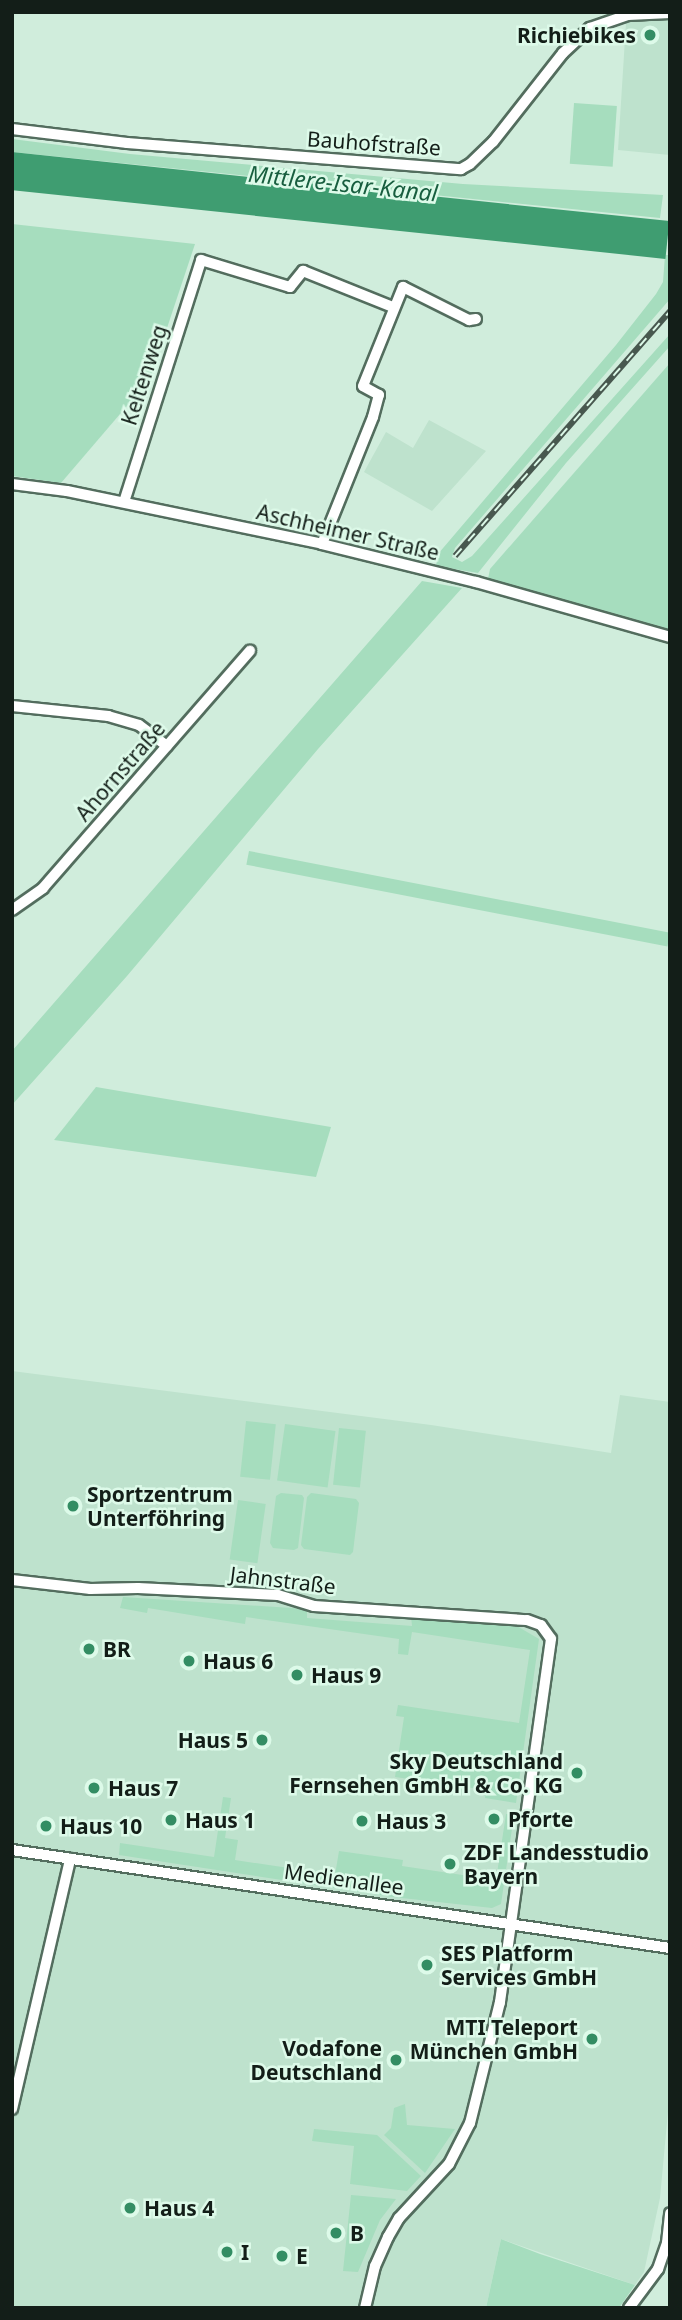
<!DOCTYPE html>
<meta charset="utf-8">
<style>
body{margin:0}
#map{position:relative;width:682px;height:2320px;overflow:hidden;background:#d0eddc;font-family:"Noto Sans",sans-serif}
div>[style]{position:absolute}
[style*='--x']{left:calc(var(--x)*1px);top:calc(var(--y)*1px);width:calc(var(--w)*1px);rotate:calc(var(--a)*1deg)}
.built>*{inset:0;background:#bee2cd}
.green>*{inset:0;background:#a6ddbe;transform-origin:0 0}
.water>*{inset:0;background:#3f9d71;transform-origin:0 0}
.roads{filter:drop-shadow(2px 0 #536d5e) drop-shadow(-2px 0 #536d5e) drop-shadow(0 2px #536d5e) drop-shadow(0 -2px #536d5e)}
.street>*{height:10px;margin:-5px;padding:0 5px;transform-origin:5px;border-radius:5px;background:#fff}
.rail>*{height:6px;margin-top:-3px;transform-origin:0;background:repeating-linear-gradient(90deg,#ddfae9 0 10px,#48584f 0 20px);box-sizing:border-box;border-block:2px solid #48584f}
.dots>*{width:19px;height:19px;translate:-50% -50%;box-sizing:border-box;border:4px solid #ddfae9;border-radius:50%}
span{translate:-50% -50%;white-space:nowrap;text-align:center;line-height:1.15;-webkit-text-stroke:5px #ddfae9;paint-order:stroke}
.poi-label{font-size:21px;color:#131e18;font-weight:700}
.right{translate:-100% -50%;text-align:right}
.left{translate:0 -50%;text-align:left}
.street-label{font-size:21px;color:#131e18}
.water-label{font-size:23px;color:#185e3f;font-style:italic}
.frame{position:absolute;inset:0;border:14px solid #131e18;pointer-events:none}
</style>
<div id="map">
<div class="built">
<div style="clip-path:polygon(615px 12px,670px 12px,670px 155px,618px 150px,626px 23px)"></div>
<div style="clip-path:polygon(429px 420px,486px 451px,432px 511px,364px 472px,386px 432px,413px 448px)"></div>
<div style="clip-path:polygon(12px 1371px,431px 1425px,611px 1453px,620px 1395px,670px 1402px,670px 2090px,660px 2198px,644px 2272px,635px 2285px,501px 2239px,486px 2308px,12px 2308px)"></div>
</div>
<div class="green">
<div style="left:574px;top:103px;width:43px;height:61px;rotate:4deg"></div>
<div style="clip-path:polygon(12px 139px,130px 154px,463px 184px,663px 195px,660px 218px,12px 152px)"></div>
<div style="clip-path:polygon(12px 224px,195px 244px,150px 379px,61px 483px,12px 476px)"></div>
<div style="clip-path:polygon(665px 255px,670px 255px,670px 299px,455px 548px,452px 557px,462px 562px,472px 556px,670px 334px,670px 346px,566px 463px,478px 573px,436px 566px,438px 554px,616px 345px,656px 294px,663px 282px)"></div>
<div style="clip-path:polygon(670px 363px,670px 631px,488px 579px,490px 569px)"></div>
<div style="clip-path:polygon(422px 581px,462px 588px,318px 749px,127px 976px,12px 1105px,12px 1051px)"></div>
<div style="left:249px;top:851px;width:429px;height:14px;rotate:11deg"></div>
<div style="clip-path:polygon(96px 1087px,331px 1127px,316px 1177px,54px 1140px)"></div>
<div style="left:246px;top:1421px;width:30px;height:56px;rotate:6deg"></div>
<div style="left:285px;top:1424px;width:51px;height:57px;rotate:8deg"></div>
<div style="left:339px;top:1428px;width:27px;height:57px;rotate:6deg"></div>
<div style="clip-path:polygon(281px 1493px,302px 1495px,304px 1498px,298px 1548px,294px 1550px,273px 1548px,270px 1543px,276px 1496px)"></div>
<div style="clip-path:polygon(311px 1493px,356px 1499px,359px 1503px,353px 1552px,350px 1555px,304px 1549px,301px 1545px,307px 1497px)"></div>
<div style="left:238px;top:1500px;width:28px;height:60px;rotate:8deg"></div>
<div style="clip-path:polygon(123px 1597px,307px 1609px,307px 1618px,412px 1626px,411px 1616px,510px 1622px,539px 1639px,516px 1803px,485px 1798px,486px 1790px,395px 1777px,404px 1717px,396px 1716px,398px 1705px,519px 1723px,530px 1650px,412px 1632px,408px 1655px,398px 1654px,399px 1639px,246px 1617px,245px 1624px,148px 1608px,147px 1613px,120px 1608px)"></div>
<div style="clip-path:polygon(223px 1797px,231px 1798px,225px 1838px,238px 1840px,235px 1860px,335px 1875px,339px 1851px,403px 1860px,402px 1866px,496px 1880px,506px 1814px,514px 1815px,501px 1904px,492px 1908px,393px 1897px,119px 1855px,120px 1843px,214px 1857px)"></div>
<div style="clip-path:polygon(405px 2104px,407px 2125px,455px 2129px,425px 2173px,384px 2135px,391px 2128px,394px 2108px)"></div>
<div style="clip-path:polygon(314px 2129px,377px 2135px,421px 2176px,407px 2191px,350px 2184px,354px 2146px,312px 2141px)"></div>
<div style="clip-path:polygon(351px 2195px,396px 2199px,380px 2220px,358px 2272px,343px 2271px)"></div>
<div style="clip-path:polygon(501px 2239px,540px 2254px,635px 2285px,619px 2308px,486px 2308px)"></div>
</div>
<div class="water">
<div style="left:12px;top:152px;width:661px;height:38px;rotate:6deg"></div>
</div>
<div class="roads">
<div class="street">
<div style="--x:12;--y:129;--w:116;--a:6.9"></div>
<div style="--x:127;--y:143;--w:335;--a:4.5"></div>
<div style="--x:461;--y:169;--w:10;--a:-29"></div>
<div style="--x:470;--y:164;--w:32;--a:-44"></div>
<div style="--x:493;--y:142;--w:113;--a:-51.8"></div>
<div style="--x:563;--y:53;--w:37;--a:-43"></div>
<div style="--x:590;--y:28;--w:40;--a:-18.9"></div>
<div style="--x:628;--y:15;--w:42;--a:-2.7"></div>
<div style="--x:12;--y:484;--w:55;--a:7.3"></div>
<div style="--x:67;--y:491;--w:260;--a:11.7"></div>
<div style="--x:322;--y:544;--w:159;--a:13.9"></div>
<div style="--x:476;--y:582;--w:202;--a:15.8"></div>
<div style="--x:124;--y:502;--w:254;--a:-72.3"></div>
<div style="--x:201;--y:260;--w:93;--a:16.9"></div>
<div style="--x:290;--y:287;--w:21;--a:-51"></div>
<div style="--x:303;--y:271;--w:97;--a:21.8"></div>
<div style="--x:322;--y:544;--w:137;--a:-68.1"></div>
<div style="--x:373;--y:417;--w:23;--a:-75"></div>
<div style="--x:379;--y:395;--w:18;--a:-151"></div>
<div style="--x:363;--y:386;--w:107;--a:-68"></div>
<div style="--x:403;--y:287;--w:74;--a:26.6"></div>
<div style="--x:469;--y:320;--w:7;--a:-8"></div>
<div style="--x:12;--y:706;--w:97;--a:5.9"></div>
<div style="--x:108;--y:716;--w:32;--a:16"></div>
<div style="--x:139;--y:725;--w:35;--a:37"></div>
<div style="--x:12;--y:910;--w:38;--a:-35"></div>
<div style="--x:43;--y:888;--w:315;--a:-48.9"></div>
<div style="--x:12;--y:1580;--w:79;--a:6.6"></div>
<div style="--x:90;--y:1589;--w:48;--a:-1.2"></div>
<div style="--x:138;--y:1588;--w:140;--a:2.9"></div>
<div style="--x:278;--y:1595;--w:38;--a:17"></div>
<div style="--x:314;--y:1606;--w:213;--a:3.8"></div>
<div style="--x:527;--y:1620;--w:15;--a:20"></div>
<div style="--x:541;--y:1625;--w:17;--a:54"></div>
<div style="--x:551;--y:1639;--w:367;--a:98"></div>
<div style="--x:500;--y:2002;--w:125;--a:103.9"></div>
<div style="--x:470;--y:2123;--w:46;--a:117.1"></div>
<div style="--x:449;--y:2164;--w:74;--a:132.8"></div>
<div style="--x:399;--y:2218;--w:22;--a:120"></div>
<div style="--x:388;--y:2237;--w:32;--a:114"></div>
<div style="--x:375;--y:2266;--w:43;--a:103.4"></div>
<div style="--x:12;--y:1850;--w:665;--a:8.47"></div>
<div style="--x:12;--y:2109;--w:257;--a:-76.9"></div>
<div style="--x:629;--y:2308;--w:49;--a:-53.4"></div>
<div style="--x:658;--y:2269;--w:28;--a:-71"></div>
<div style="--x:667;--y:2243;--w:30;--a:-84"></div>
</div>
</div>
<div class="rail">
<div style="--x:455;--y:556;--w:326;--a:-48.7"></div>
</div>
<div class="dots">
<div style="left:650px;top:35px;background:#338d63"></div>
<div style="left:73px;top:1506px;background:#338d63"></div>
<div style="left:89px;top:1649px;background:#338d63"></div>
<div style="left:189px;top:1661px;background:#338d63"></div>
<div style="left:297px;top:1675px;background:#338d63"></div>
<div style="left:262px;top:1740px;background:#338d63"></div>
<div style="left:577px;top:1773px;background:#338d63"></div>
<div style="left:94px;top:1788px;background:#338d63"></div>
<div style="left:494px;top:1819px;background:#338d63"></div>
<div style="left:171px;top:1820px;background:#338d63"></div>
<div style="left:362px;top:1821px;background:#338d63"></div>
<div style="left:46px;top:1826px;background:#338d63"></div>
<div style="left:450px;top:1864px;background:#338d63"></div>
<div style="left:427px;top:1965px;background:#338d63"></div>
<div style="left:592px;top:2039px;background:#338d63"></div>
<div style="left:396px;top:2060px;background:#338d63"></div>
<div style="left:130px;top:2208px;background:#338d63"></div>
<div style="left:336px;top:2233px;background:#338d63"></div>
<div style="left:227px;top:2252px;background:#338d63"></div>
<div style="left:282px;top:2256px;background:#338d63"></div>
</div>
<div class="poi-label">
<span class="right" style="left:636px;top:35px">Richiebikes</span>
<span class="left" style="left:87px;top:1506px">Sportzentrum<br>Unterföhring</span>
<span class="left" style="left:103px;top:1649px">BR</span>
<span class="left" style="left:203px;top:1661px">Haus 6</span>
<span class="left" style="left:311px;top:1675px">Haus 9</span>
<span class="right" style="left:248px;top:1740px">Haus 5</span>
<span class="right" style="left:563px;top:1773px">Sky Deutschland<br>Fernsehen GmbH &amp; Co. KG</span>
<span class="left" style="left:108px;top:1788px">Haus 7</span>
<span class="left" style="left:508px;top:1819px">Pforte</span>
<span class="left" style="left:185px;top:1820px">Haus 1</span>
<span class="left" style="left:376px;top:1821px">Haus 3</span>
<span class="left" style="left:60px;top:1826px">Haus 10</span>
<span class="left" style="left:464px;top:1864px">ZDF Landesstudio<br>Bayern</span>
<span class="left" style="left:441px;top:1965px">SES Platform<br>Services GmbH</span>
<span class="right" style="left:578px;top:2039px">MTI Teleport<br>München GmbH</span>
<span class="right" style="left:382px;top:2060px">Vodafone<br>Deutschland</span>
<span class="left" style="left:144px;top:2208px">Haus 4</span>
<span class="left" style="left:350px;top:2233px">B</span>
<span class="left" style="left:241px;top:2252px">I</span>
<span class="left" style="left:296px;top:2256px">E</span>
</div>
<div class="street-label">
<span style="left:374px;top:143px;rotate:4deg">Bauhofstraße</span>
<span style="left:144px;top:375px;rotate:-72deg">Keltenweg</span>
<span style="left:348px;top:532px;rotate:13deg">Aschheimer Straße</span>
<span style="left:120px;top:771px;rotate:-49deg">Ahornstraße</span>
<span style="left:283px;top:1580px;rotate:7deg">Jahnstraße</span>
<span style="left:344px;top:1879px;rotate:8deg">Medienallee</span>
</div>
<div class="water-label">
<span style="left:343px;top:183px;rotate:6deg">Mittlere-Isar-Kanal</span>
</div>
<div class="frame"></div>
</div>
